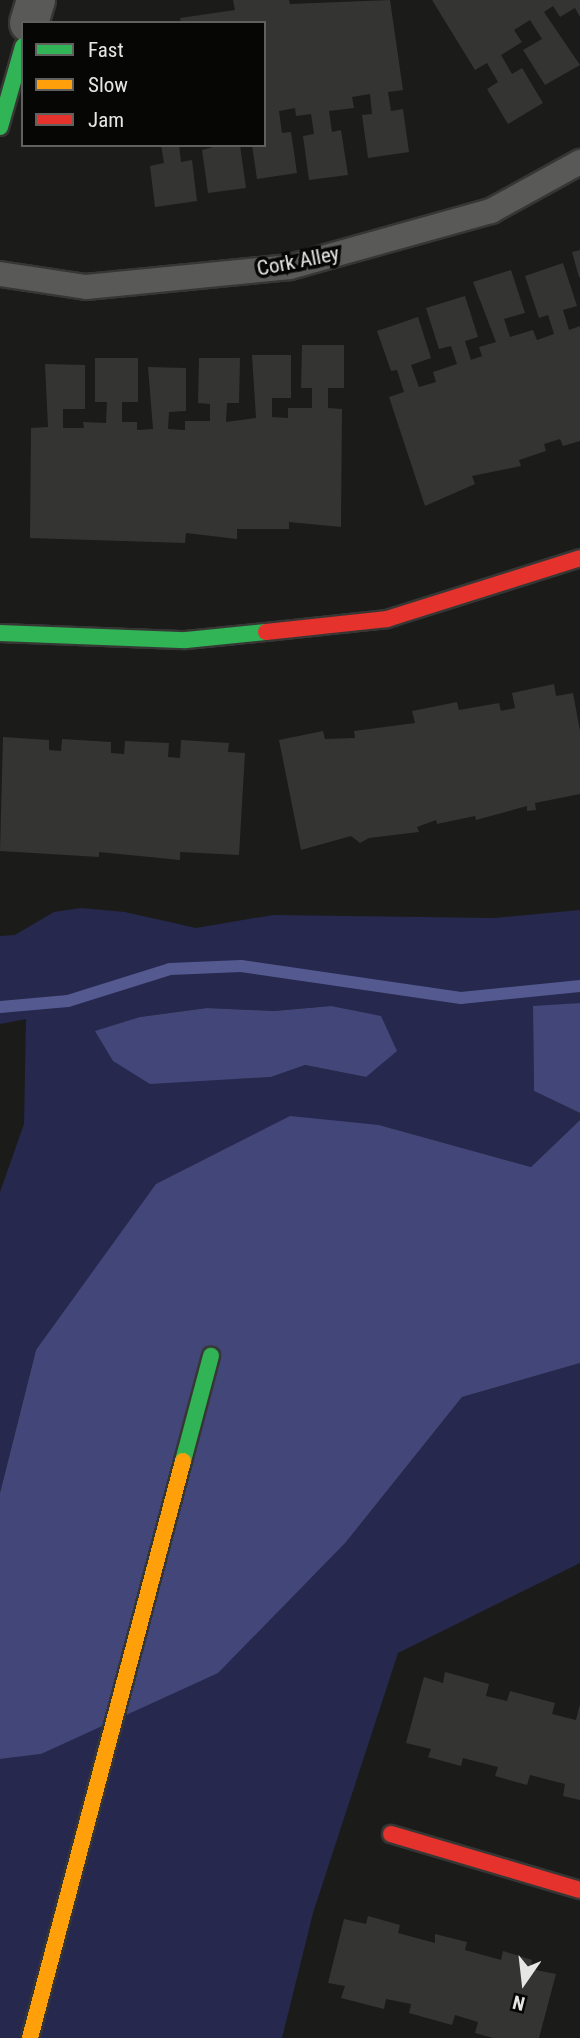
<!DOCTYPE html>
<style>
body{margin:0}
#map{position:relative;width:580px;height:2038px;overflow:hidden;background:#1b1c19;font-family:"Roboto Condensed",sans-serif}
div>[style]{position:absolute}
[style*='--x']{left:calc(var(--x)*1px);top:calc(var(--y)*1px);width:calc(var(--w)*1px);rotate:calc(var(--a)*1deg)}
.green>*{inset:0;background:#26284e}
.forest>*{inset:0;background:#434679}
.stream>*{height:12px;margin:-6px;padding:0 6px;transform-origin:6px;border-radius:6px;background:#545990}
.building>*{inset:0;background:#343433}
.roads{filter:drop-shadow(2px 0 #363735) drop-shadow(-2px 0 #363735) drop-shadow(0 2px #363735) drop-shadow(0 -2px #363735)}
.lane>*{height:24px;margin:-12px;padding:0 12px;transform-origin:12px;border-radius:12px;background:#595a58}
.street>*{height:38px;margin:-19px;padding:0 19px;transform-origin:19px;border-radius:19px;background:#595a58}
.fast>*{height:16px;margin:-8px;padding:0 8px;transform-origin:8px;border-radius:8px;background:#30b455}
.slow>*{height:16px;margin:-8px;padding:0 8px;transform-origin:8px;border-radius:8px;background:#ff9f0a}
.jam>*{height:16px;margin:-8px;padding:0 8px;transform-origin:8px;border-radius:8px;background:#e5322d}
span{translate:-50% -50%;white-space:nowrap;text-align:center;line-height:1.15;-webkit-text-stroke:7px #060705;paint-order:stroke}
.street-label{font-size:21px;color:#e6e7e4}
.legend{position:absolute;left:21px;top:21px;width:245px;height:126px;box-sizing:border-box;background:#060705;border:2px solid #60615e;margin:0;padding:9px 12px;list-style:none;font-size:21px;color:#e6e7e4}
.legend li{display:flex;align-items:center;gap:14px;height:35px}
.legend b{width:35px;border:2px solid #60615e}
.north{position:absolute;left:489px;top:1947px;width:70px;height:70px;-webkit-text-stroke:5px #060705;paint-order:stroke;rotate:194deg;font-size:19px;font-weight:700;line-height:28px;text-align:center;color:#e6e7e4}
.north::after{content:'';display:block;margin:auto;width:24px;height:32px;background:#e6e7e4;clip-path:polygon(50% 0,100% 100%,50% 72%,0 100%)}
</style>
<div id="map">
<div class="green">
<div style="clip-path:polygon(evenodd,81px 908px,125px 912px,196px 928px,273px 915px,494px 918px,580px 910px,580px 1003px,533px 1007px,534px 1091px,580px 1113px,580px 1120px,531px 1167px,379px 1125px,36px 1350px,0 1493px,0 1192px,24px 1124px,26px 1019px,0 1024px,0 936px,15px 935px,54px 912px,81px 908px,331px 1006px,366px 1077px,305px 1065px,271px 1077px,223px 1079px,140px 1017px,207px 1008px,274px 1011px,331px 1006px)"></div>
<div style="clip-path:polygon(580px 1363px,580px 1563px,398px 1653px,313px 1913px,282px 2038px,0 2038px,0 1759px,41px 1754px,346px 1542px,462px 1397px)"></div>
</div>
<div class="forest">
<div style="clip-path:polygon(580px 1003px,580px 1113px,534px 1091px,533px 1006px)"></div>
<div style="clip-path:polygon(331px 1006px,381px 1016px,397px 1051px,366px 1077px,305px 1065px,271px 1077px,150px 1084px,113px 1061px,95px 1031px,140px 1017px,207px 1008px,274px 1011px)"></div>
<div style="clip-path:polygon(290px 1116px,379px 1125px,531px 1167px,580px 1120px,580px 1363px,462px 1397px,346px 1542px,218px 1673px,41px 1754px,0 1759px,0 1493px,36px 1350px,156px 1184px)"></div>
</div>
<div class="stream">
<div style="--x:0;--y:1007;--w:68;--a:-5"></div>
<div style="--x:68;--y:1001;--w:107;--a:-17.4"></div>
<div style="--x:170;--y:969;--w:71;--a:-2.4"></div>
<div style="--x:241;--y:966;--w:222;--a:8.3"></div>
<div style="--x:461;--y:998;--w:120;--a:-5.8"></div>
</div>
<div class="building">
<div style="clip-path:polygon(233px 0,289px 0,290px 4px,390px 0,403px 90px,388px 92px,391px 111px,403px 109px,409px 152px,368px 158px,362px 115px,372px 114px,370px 94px,352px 97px,354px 108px,329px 111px,332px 132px,341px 130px,348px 175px,309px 180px,303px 136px,314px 134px,311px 114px,296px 116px,295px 108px,279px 111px,282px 133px,291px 132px,297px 173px,257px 179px,252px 145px,264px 145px,264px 23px,181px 23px,180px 18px,235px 10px)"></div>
<div style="clip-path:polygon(432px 0,580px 0,580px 17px,575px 8px,560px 17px,553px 6px,544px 12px,580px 65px,545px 85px,523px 50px,542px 39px,530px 20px,514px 30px,522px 42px,501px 55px,512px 74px,522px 68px,543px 103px,508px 124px,487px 89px,498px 82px,487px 63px,475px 70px)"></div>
<div style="clip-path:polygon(161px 145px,179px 145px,181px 162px,192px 160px,197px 201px,155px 207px,150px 166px,164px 163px)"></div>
<div style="clip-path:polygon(220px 145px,240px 145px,246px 188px,208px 193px,202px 150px)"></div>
<div style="clip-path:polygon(580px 250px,580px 277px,579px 277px,572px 252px)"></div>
<div style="clip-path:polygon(563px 263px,577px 306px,563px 310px,569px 330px,580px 326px,580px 441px,563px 446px,560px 439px,544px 444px,546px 451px,519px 460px,521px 466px,472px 476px,475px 484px,425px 506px,389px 397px,404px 392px,397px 370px,391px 371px,377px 331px,418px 317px,431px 358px,411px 365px,419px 387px,436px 382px,433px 372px,457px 364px,451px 346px,439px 349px,426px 308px,465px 296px,478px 337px,465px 341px,471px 360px,482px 356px,479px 347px,496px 342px,473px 282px,511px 270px,525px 313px,504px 319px,510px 337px,533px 330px,537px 340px,554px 334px,548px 315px,539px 318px,525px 276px)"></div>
<div style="clip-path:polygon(302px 345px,344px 345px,344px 388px,328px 388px,328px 408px,342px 409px,341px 527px,289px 522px,289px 529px,237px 529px,237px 539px,186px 533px,185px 543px,30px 538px,31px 428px,48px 427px,45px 364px,85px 365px,85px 409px,63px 409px,63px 428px,84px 428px,83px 422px,106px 423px,107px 402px,95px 402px,95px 358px,138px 358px,138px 402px,122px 402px,122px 422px,137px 422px,137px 430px,153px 429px,148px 367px,186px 368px,186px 411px,169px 412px,168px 429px,185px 430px,185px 421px,210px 421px,210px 404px,198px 403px,199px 358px,240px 358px,239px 403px,227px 403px,226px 422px,256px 418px,252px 355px,291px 355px,291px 398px,272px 398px,272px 417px,288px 418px,288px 408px,312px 408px,312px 388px,301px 388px)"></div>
<div style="clip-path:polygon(554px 684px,556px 696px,573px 693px,580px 731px,580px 794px,535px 803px,536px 810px,527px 811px,527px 806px,476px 820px,475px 816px,437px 824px,436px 820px,417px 827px,419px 832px,369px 838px,360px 843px,351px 836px,301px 850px,279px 740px,323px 731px,325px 739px,355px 738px,354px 731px,415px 723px,412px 711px,457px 702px,459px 710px,499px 703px,501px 711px,515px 708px,512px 693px)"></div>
<div style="clip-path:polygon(3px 737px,49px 740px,49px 750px,61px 751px,62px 739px,111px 742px,111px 753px,124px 754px,125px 741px,169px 743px,168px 757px,180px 758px,181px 740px,229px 743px,228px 752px,245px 753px,239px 855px,180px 852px,180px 860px,99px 852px,99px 857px,0 851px)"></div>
<div style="clip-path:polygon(445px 1672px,489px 1684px,486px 1696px,507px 1701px,510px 1691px,555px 1703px,552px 1714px,576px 1720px,580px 1704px,580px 1800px,563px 1796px,565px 1784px,530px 1775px,527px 1785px,495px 1776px,498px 1767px,463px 1758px,461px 1766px,428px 1757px,431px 1749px,406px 1743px,424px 1677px,443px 1683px)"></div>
<div style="clip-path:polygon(368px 1916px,400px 1925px,398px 1933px,435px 1943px,435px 1934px,467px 1942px,465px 1950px,501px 1960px,503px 1951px,532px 1960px,531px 1969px,556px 1974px,539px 2038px,493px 2038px,475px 2033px,478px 2022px,455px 2015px,452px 2025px,409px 2013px,411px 2004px,386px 1999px,384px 2009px,341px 1998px,345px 1986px,328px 1983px,344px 1919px,366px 1924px)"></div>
</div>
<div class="roads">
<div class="lane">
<div style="--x:0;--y:274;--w:87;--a:8.6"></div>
<div style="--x:86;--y:287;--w:205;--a:-5.6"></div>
<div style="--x:290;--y:267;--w:209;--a:-15.6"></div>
<div style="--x:491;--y:211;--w:102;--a:-28.8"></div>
</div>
<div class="street">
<div style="--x:29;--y:23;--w:24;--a:-73"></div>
</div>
<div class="fast">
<div style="--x:0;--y:127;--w:84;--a:-74.1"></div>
<div style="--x:0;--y:633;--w:186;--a:2.2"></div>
<div style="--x:186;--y:640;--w:80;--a:-5.7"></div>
<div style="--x:183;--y:1461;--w:109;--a:-75.1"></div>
</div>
<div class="slow">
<div style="--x:30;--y:2038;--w:597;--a:-75.15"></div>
</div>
<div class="jam">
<div style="--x:266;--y:632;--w:122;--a:-6.1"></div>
<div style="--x:387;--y:619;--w:202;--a:-17.5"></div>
<div style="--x:391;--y:1834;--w:197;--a:16.5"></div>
</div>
</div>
<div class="street-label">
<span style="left:298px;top:261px;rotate:-11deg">Cork Alley</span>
</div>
<ul class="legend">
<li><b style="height:9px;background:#30b455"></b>Fast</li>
<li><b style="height:9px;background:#ff9f0a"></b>Slow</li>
<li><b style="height:9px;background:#e5322d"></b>Jam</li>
</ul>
<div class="north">N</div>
</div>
